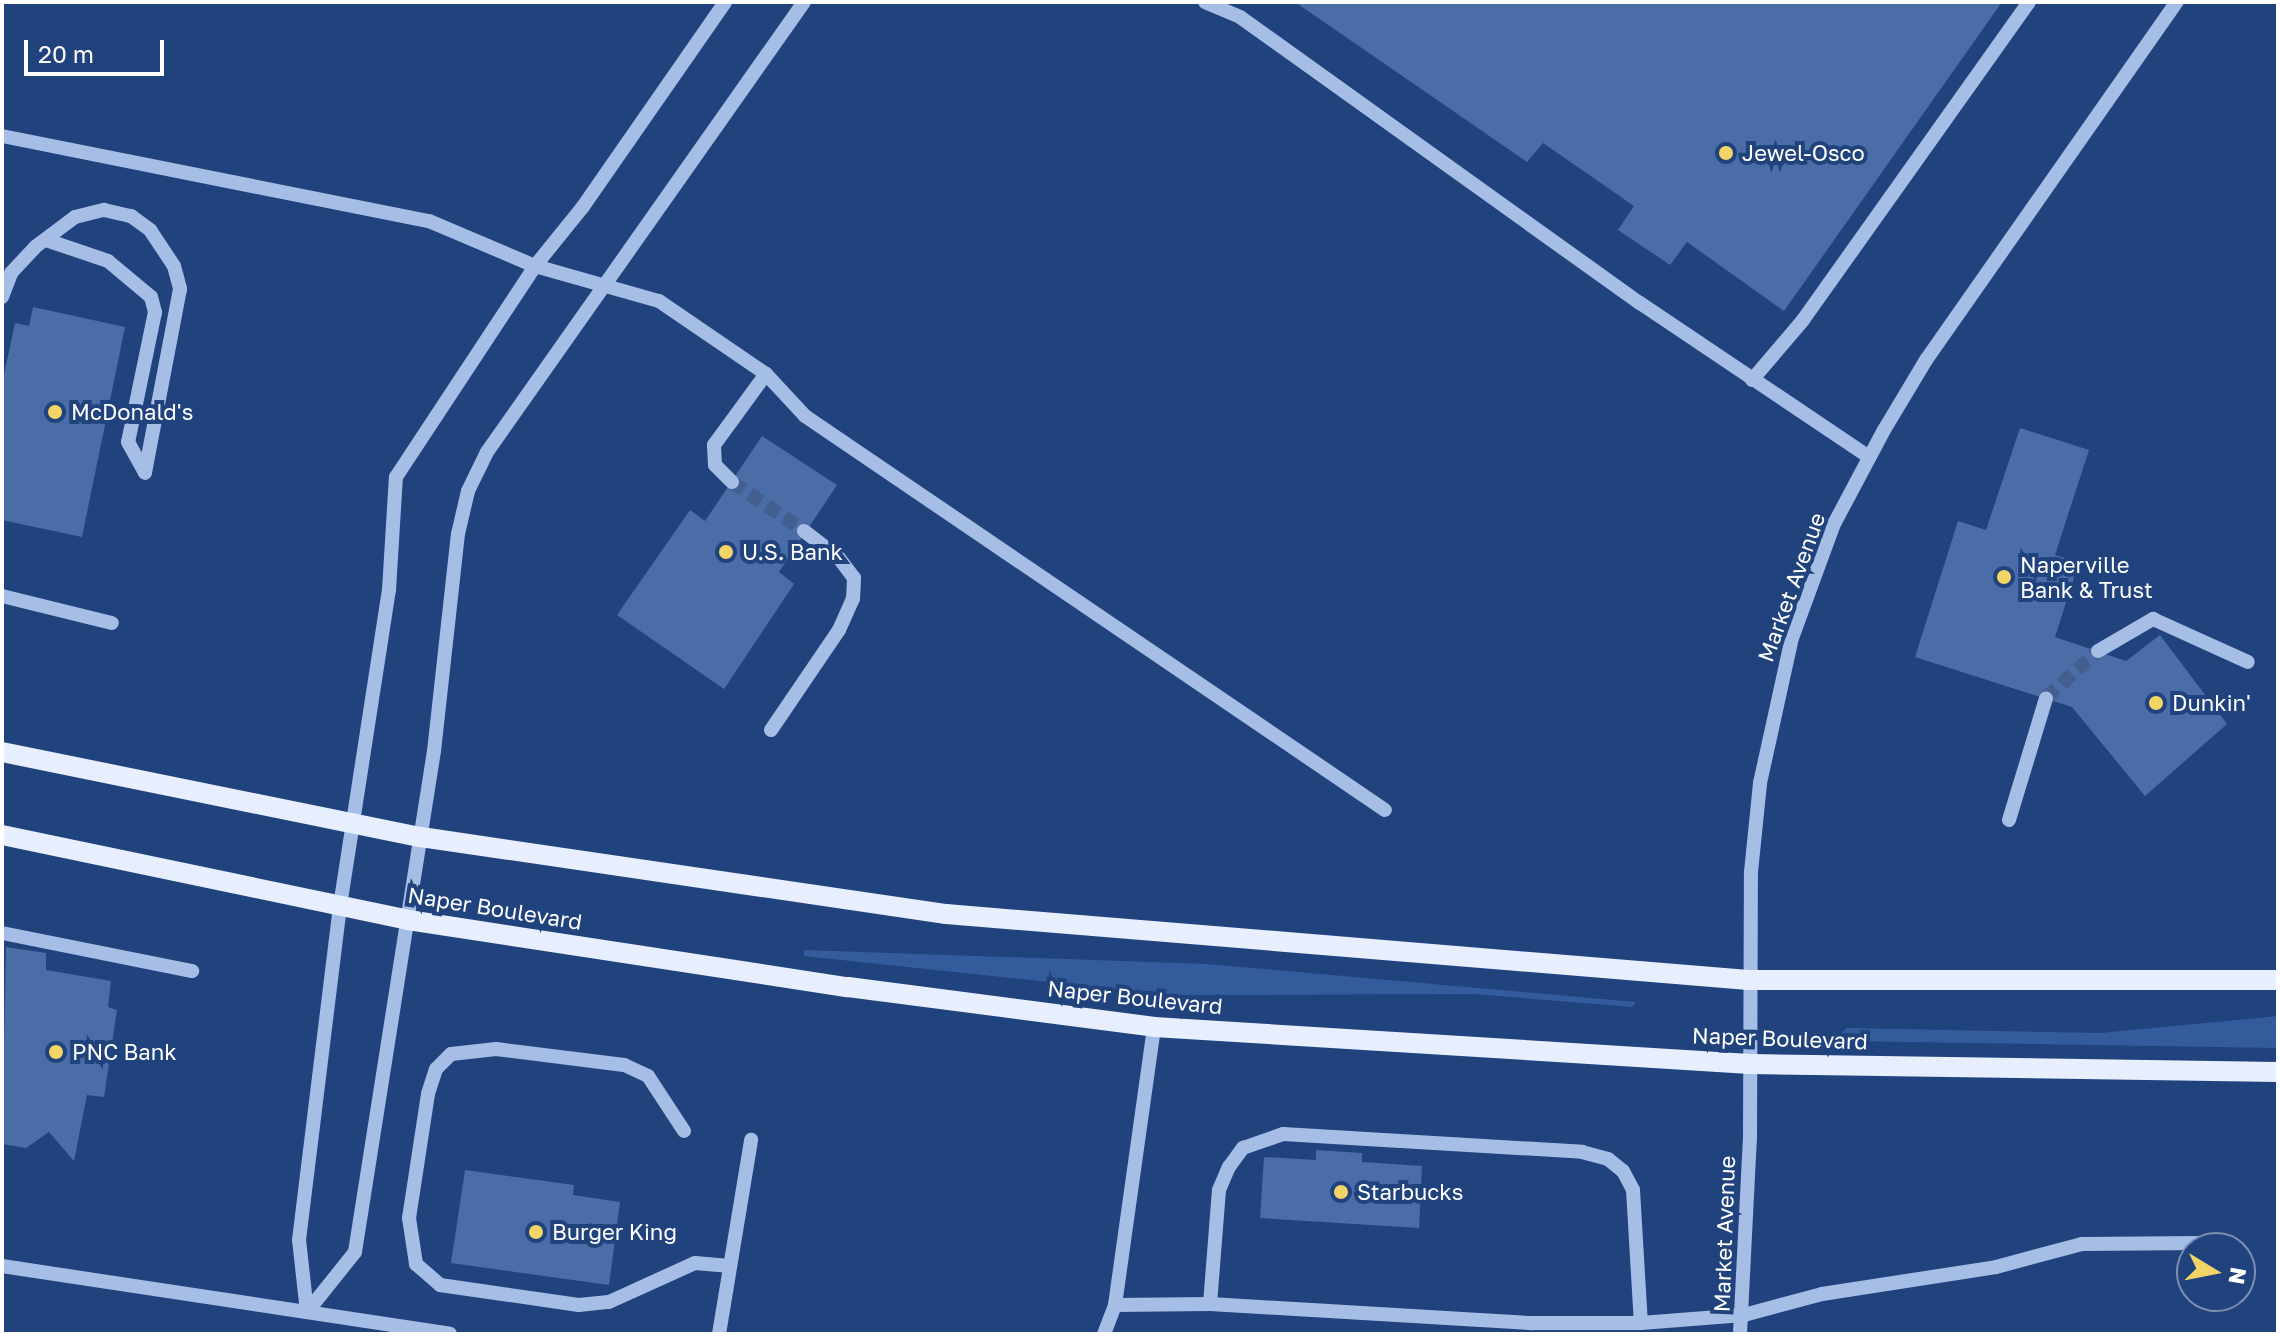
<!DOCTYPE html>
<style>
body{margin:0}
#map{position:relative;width:2280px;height:1336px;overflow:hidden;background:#21437d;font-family:"Golos Text",sans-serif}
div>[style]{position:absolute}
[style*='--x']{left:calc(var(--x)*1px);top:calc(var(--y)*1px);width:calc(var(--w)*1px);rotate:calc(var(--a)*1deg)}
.green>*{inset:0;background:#345b9b}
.building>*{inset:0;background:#4a6ca7}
.minor-tunnel>*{height:14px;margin-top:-7px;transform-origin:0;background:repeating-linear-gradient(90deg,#425f90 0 14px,transparent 0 21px)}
.minor>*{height:14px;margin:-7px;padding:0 7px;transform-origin:7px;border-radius:7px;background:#a6bee6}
.major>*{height:20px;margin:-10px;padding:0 10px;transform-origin:10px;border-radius:10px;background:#e7eefd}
.dots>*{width:22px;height:22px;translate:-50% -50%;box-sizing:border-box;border:4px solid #21437d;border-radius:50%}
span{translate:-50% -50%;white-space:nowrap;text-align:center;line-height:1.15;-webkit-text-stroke:8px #21437d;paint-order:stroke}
.poi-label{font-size:22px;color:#fff}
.left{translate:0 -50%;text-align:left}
.street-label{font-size:22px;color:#fff}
.frame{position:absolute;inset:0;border:4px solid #fff;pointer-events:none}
.north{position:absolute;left:2176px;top:1232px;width:80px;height:80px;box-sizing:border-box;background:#21437d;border:2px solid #7a8eb1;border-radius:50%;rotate:100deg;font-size:22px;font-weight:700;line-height:32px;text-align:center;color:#fff}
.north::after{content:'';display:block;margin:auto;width:28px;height:36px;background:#f3d567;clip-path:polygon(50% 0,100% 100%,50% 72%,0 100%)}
.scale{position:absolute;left:24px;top:40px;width:140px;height:36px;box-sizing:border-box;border:4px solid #fff;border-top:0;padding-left:10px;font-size:24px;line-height:28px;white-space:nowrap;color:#fff;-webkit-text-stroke:6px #21437d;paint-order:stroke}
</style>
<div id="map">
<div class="green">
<div style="clip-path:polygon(804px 950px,1207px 964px,1636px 1002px,1632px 1007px,1473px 994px,1172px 995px,804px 956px)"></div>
<div style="clip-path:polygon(2278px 1016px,2278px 1048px,1845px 1041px,1840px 1036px,1846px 1028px,2101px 1033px)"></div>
</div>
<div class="building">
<div style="clip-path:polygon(1295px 2px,2002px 2px,1784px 311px,1687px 242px,1670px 265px,1618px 230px,1634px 206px,1543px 143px,1527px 162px)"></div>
<div style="clip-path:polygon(33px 307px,125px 327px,82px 537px,2px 520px,2px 384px,15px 323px,29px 326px)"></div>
<div style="clip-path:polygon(2020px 428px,2089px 450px,2055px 555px,2079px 562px,2055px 637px,2126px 661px,2160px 635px,2227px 724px,2145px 796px,2072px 707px,1915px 657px,1958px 521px,1986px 530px)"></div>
<div style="clip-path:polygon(762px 436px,837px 485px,779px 572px,794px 584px,724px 689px,617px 615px,690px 510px,705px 521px)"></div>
<div style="clip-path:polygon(6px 947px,46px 953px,46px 970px,111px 981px,108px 1007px,117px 1010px,104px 1097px,87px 1095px,74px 1161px,49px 1132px,26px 1148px,2px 1144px)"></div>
<div style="clip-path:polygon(1316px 1150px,1362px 1153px,1362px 1162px,1422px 1166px,1419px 1228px,1260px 1218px,1264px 1157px,1316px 1160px)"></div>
<div style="clip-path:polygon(465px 1170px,574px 1185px,573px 1195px,620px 1202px,609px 1285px,451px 1263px)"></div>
</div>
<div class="minor-tunnel">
<div style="--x:732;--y:482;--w:87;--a:34.2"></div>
<div style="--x:2046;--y:698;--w:70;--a:-42.1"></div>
</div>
<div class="minor">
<div style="--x:1205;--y:2;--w:38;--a:23"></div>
<div style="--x:1240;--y:17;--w:492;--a:35.6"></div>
<div style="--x:1640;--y:303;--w:276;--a:33.9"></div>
<div style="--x:2;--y:136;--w:435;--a:11.3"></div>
<div style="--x:429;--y:221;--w:115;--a:23"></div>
<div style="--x:535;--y:266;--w:129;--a:15.8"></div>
<div style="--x:659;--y:301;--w:130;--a:34.3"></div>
<div style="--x:766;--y:374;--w:57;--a:47.1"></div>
<div style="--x:805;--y:416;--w:701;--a:34.19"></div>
<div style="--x:49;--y:241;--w:62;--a:18.7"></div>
<div style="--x:108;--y:261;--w:56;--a:39.9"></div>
<div style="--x:151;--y:297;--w:16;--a:75"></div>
<div style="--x:155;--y:312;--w:133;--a:101.7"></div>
<div style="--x:128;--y:442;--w:35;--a:61"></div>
<div style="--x:2;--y:297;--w:26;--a:-69"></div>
<div style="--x:11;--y:273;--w:35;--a:-47"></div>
<div style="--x:35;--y:247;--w:50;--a:-36.9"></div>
<div style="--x:75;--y:217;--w:30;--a:-14"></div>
<div style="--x:104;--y:210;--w:28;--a:13"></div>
<div style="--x:131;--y:216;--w:24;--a:36"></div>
<div style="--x:150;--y:230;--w:43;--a:56.3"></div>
<div style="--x:174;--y:266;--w:24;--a:75"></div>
<div style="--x:180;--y:289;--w:187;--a:100.8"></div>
<div style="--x:1752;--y:380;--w:79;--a:-49.6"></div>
<div style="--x:1803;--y:320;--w:390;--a:-54.6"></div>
<div style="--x:732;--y:482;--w:24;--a:-135"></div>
<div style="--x:715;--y:465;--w:20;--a:-93"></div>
<div style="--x:714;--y:445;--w:88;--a:-53.8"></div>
<div style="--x:2;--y:596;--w:113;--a:13.8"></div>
<div style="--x:2098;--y:651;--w:64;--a:-30.2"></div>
<div style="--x:2153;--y:619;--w:104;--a:24.4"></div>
<div style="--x:771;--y:730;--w:121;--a:-55.8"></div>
<div style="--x:839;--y:630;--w:34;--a:-66"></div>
<div style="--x:853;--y:599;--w:21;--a:-87"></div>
<div style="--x:854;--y:578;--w:26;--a:-127"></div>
<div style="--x:838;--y:557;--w:43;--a:-142.6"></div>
<div style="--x:2009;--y:820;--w:127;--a:-73.1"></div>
<div style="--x:2;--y:933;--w:194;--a:11.3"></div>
<div style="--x:684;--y:1131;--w:66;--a:-123.2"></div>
<div style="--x:648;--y:1076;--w:26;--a:-155"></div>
<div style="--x:624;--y:1065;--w:129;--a:-172.9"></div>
<div style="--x:496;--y:1049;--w:45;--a:173.7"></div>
<div style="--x:451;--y:1054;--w:21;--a:135"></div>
<div style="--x:436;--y:1069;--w:26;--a:108"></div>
<div style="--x:428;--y:1094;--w:125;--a:98.7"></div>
<div style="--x:409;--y:1218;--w:47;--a:81.3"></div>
<div style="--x:416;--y:1264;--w:32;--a:41"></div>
<div style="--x:440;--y:1285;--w:140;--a:8.2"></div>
<div style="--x:579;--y:1305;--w:30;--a:-6"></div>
<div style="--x:609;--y:1302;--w:94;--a:-24.4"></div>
<div style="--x:695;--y:1263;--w:35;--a:5"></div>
<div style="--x:2;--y:1266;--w:453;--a:8.6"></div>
<div style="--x:1210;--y:1304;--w:114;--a:-85.5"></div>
<div style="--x:1219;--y:1190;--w:25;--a:-67"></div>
<div style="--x:1229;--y:1167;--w:24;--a:-54"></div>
<div style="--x:1243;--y:1148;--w:42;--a:-19.3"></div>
<div style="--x:1283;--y:1134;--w:300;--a:3.4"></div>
<div style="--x:1582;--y:1152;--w:27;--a:15"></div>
<div style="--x:1608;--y:1159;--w:19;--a:39"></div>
<div style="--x:1623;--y:1171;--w:21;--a:62"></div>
<div style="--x:1633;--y:1190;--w:133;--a:86.6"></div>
<div style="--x:1115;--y:1305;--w:95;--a:-0.6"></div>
<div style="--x:1210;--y:1304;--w:324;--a:3.4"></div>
<div style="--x:1533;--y:1323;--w:108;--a:0"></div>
<div style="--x:1641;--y:1323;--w:103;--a:-4.4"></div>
<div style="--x:1744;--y:1315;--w:81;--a:-15.1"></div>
<div style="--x:1822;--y:1294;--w:176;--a:-8.8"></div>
<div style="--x:1996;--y:1267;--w:89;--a:-15"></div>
<div style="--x:2082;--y:1244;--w:119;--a:-0.5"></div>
<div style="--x:307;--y:1312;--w:77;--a:-51.3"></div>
<div style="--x:355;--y:1252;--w:507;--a:-81.04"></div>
<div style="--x:434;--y:751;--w:218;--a:-83.7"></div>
<div style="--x:458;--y:534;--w:44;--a:-76.9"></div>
<div style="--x:468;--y:491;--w:43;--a:-64"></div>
<div style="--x:487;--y:452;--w:550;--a:-54.84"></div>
<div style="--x:307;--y:1312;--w:72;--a:-96.3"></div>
<div style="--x:299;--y:1240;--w:337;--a:-83"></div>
<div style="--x:340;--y:906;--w:320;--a:-81.2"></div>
<div style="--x:389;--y:590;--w:113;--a:-86.5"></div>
<div style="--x:396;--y:477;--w:253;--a:-56.6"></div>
<div style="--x:535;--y:266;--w:75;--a:-51"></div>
<div style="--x:582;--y:208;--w:251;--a:-55.2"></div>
<div style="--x:719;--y:1334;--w:197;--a:-80.6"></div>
<div style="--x:1104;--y:1334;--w:31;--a:-69"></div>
<div style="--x:1115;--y:1305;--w:281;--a:-82"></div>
<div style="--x:1740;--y:1334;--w:195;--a:-87.1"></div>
<div style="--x:1750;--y:1139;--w:267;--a:-89.8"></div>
<div style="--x:1751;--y:872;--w:89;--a:-84.2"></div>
<div style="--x:1760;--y:783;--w:148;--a:-77.6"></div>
<div style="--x:1792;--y:638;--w:121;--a:-69.8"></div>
<div style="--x:1834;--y:524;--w:106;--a:-62"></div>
<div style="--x:1884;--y:430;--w:82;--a:-59"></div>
<div style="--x:1926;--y:360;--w:437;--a:-55"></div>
</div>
<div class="major">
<div style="--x:2;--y:752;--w:428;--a:11.5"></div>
<div style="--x:421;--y:837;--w:531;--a:8.34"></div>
<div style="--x:946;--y:914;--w:805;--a:4.7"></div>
<div style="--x:1748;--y:980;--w:530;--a:0"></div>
<div style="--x:2;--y:835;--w:415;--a:11.8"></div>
<div style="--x:408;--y:920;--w:445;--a:8.7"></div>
<div style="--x:848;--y:987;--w:309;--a:7.4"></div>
<div style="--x:1154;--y:1027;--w:597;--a:3.55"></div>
<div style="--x:1750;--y:1064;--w:528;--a:0.87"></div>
</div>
<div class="dots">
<div style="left:1726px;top:153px;background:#f3d567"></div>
<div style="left:55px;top:412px;background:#f3d567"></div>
<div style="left:726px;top:552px;background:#f3d567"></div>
<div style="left:2004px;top:577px;background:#f3d567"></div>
<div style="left:2156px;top:703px;background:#f3d567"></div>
<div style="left:56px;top:1052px;background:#f3d567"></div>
<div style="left:1341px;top:1192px;background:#f3d567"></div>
<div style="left:536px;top:1232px;background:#f3d567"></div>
</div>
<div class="poi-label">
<span class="left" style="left:1742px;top:153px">Jewel-Osco</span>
<span class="left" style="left:71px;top:412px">McDonald's</span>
<span class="left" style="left:742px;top:552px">U.S. Bank</span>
<span class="left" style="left:2020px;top:577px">Naperville<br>Bank &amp; Trust</span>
<span class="left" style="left:2172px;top:703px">Dunkin'</span>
<span class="left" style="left:72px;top:1052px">PNC Bank</span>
<span class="left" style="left:1357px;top:1192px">Starbucks</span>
<span class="left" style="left:552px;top:1232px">Burger King</span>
</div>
<div class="street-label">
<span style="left:1791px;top:587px;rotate:-70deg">Market Avenue</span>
<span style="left:495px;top:908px;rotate:9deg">Naper Boulevard</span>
<span style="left:1135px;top:997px;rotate:6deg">Naper Boulevard</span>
<span style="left:1780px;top:1038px;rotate:2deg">Naper Boulevard</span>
<span style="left:1724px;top:1234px;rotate:-88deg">Market Avenue</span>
</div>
<div class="frame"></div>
<div class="north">N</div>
<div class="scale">20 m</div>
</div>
